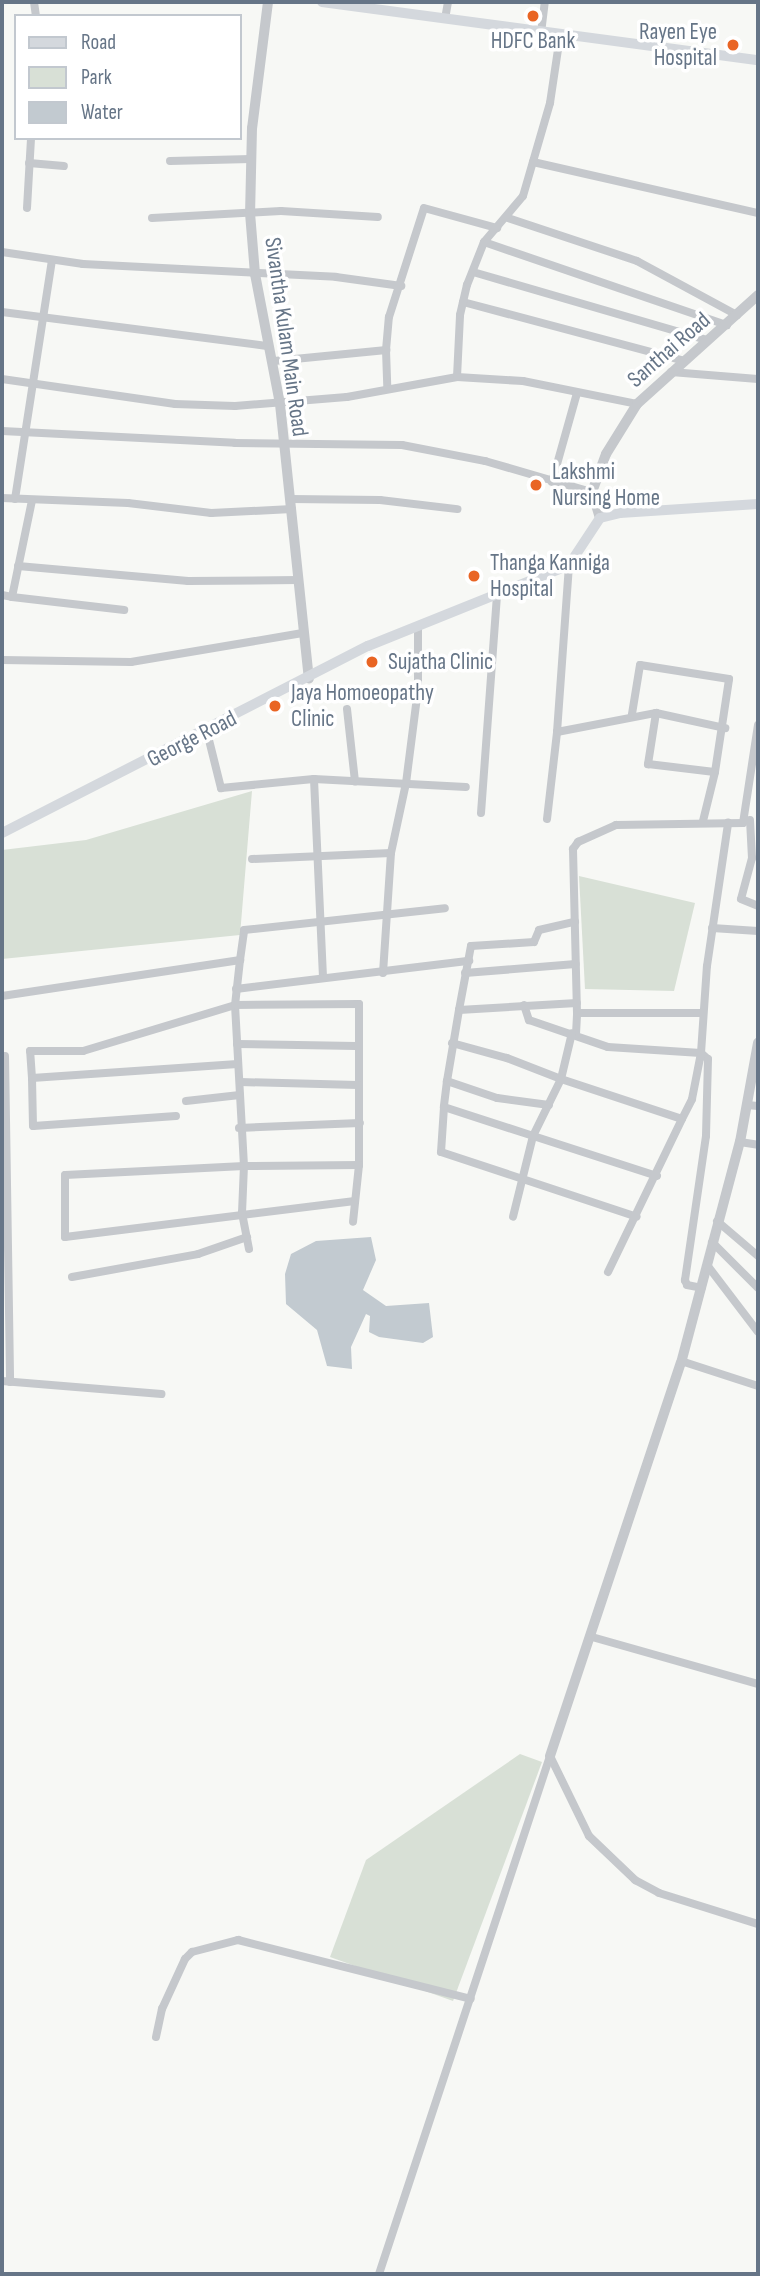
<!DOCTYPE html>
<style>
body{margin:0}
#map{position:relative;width:760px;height:2276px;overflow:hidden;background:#f7f8f5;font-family:"Sofia Sans Condensed",sans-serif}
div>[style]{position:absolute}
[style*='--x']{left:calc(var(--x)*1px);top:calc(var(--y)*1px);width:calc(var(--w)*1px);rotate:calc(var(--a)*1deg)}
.green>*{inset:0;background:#d8e0d6}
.water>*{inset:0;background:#c2cad0}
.minor>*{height:8px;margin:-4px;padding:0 4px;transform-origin:4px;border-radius:4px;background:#c5c8cc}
.tertiary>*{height:10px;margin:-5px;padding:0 5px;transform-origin:5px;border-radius:5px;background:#c5c8cc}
.secondary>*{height:10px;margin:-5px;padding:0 5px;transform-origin:5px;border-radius:5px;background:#d4d8dd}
.dots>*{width:19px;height:19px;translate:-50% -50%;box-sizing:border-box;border:4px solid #fff;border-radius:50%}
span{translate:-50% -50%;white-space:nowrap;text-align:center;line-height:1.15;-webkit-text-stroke:7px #fff;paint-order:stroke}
.poi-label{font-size:23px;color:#667587}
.right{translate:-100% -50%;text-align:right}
.left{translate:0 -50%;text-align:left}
.street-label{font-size:23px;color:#667587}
.frame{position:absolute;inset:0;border:4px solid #667587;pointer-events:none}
.legend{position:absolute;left:14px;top:14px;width:228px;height:126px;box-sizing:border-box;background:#fff;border:2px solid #c2c8cf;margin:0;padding:9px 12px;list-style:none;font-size:21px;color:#667587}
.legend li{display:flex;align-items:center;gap:14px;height:35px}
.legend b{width:35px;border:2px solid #c2c8cf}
</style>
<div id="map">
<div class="green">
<div style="clip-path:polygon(252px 791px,240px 935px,2px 959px,2px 850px,86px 840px)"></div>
<div style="clip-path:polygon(579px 876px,695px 903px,674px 991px,585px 989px)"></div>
<div style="clip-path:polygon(520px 1754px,542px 1762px,453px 2001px,330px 1957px,366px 1860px)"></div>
</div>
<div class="water">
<div style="clip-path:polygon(371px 1237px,376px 1260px,363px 1290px,386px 1306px,429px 1303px,433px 1337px,423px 1343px,379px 1337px,369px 1332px,370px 1316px,366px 1314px,351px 1347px,352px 1369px,327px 1366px,317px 1330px,286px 1304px,285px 1274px,291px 1254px,316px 1241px)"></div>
</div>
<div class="minor">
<div style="--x:34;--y:2;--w:14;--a:82"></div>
<div style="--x:445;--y:19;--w:17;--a:-80"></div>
<div style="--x:541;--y:33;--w:31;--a:-83"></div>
<div style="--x:170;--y:161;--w:81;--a:-1.4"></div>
<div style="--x:533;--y:162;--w:231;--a:12.8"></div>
<div style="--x:29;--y:163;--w:35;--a:5"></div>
<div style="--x:27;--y:208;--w:70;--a:-86.7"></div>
<div style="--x:152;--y:218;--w:129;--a:-3.1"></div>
<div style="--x:281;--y:211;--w:97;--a:3.5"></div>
<div style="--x:508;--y:218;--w:136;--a:18.4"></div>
<div style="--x:637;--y:261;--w:114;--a:28.4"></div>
<div style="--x:484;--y:242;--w:257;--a:18.9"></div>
<div style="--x:2;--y:252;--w:82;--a:8.4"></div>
<div style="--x:83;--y:264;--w:253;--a:2.9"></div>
<div style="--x:336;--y:277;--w:66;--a:7.9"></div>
<div style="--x:473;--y:272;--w:244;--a:16.2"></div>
<div style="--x:463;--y:302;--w:229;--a:14.9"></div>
<div style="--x:2;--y:312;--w:269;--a:7.3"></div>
<div style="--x:386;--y:350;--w:33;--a:-85"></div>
<div style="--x:389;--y:317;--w:114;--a:-72.2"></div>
<div style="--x:424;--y:208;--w:76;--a:15.3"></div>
<div style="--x:274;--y:361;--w:113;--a:-5.6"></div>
<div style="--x:386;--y:350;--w:38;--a:88"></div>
<div style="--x:671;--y:372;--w:87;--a:4.6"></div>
<div style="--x:457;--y:377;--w:62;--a:-87.2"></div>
<div style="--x:460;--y:315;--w:31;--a:-77"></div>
<div style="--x:467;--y:285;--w:46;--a:-68.4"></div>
<div style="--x:484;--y:242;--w:60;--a:-49.7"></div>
<div style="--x:523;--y:196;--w:97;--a:-73.8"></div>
<div style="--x:550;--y:103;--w:68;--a:-81.5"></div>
<div style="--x:2;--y:379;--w:175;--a:8.2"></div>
<div style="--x:175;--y:404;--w:60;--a:1.9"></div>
<div style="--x:235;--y:406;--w:112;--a:-4.6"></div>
<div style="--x:347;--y:397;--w:112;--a:-10.3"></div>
<div style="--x:457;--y:377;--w:66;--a:3.5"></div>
<div style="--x:523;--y:381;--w:116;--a:11.4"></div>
<div style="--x:2;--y:431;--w:233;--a:2.9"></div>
<div style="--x:235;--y:443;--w:167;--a:0.7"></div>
<div style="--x:402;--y:445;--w:85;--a:10.9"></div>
<div style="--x:485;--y:461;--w:111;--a:16.2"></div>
<div style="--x:552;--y:482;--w:92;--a:-74.3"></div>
<div style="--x:2;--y:498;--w:126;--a:2.3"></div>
<div style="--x:128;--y:503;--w:84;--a:6.9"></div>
<div style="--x:211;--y:513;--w:81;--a:-2.8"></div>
<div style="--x:15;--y:499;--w:241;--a:-81.2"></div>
<div style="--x:291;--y:499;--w:89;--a:0.6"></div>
<div style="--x:380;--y:500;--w:78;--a:6.7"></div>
<div style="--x:569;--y:565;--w:167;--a:94.1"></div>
<div style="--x:557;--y:732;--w:101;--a:-10.9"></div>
<div style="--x:656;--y:713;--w:52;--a:98.9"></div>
<div style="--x:648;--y:764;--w:67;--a:6.8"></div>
<div style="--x:715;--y:772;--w:94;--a:-81.4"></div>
<div style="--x:729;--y:679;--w:90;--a:-171.1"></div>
<div style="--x:640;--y:665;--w:50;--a:99.3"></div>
<div style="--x:18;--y:566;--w:171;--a:5"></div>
<div style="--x:188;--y:581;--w:110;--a:-0.5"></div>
<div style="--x:2;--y:595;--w:10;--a:11"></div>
<div style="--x:12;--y:597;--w:99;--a:-78.3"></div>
<div style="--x:12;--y:597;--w:113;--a:6.6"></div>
<div style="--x:2;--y:660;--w:129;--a:0.9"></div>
<div style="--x:131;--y:662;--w:174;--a:-9.6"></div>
<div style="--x:347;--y:709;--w:73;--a:83.7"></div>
<div style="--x:656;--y:713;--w:71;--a:12.3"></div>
<div style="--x:207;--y:732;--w:58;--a:76"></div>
<div style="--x:221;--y:788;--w:93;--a:-5.5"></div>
<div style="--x:314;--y:779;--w:152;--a:3"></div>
<div style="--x:314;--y:779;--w:198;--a:87.4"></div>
<div style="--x:481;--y:813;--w:219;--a:-85.8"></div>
<div style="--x:547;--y:819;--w:88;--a:-83.4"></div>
<div style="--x:750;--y:820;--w:38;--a:87"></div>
<div style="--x:752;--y:858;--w:42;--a:105"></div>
<div style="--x:741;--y:899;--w:18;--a:22"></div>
<div style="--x:703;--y:821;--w:50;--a:-76.2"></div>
<div style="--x:252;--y:859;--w:139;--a:-2.5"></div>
<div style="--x:712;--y:928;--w:46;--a:3.7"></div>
<div style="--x:240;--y:960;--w:30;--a:-82"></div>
<div style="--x:244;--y:930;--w:202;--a:-6.2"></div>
<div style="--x:383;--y:973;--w:120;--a:-86.2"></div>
<div style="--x:391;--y:853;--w:72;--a:-77.9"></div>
<div style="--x:406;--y:783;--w:95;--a:-82.7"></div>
<div style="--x:418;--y:689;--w:59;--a:-90"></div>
<div style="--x:465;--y:973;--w:111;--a:-4.6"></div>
<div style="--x:236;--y:989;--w:235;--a:-6.9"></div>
<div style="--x:2;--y:996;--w:241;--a:-8.6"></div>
<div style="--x:240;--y:960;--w:45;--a:96.3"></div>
<div style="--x:235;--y:1005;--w:161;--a:86.8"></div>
<div style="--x:244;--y:1166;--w:179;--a:177.1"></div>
<div style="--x:65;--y:1175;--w:62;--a:90"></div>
<div style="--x:65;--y:1237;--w:292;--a:-7.1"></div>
<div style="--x:524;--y:1005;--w:16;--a:72"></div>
<div style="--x:529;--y:1020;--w:83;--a:18.9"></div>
<div style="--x:608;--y:1047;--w:93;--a:3.7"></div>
<div style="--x:701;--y:1053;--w:9;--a:41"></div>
<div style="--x:708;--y:1059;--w:77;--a:91.5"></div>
<div style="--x:706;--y:1136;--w:146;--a:98.3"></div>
<div style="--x:685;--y:1280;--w:5;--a:68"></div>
<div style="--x:687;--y:1285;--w:15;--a:11"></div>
<div style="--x:459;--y:1010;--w:65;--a:-79.4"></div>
<div style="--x:471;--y:946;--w:63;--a:-3.6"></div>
<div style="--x:534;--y:942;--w:13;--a:-67"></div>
<div style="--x:539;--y:930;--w:37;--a:-13"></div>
<div style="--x:577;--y:1013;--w:164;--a:-91.4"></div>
<div style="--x:573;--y:849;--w:9;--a:-54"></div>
<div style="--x:578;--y:842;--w:42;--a:-24.1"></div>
<div style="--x:616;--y:825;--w:127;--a:-0.9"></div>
<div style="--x:743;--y:823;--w:99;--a:-81.3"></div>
<div style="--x:576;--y:1034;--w:21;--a:-87"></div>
<div style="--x:577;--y:1013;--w:126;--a:0"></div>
<div style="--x:452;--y:1043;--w:57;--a:15.3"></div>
<div style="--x:507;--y:1058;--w:58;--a:21.3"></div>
<div style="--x:561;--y:1079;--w:47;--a:-76.6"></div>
<div style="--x:237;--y:1044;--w:119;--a:1"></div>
<div style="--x:5;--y:1056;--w:326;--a:89.1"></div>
<div style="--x:32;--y:1078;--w:27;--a:-94"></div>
<div style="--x:30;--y:1051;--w:53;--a:0"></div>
<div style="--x:83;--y:1051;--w:159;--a:-16.8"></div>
<div style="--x:235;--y:1005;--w:124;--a:-0.5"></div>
<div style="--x:359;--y:1004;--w:161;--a:90"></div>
<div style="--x:359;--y:1165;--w:57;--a:96"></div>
<div style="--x:447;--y:1081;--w:26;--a:97"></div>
<div style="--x:444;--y:1107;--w:94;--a:18"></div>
<div style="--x:533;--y:1136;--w:83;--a:103.9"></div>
<div style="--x:240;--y:1082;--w:118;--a:1.5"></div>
<div style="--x:186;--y:1101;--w:54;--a:-6.3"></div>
<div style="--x:549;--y:1105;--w:52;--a:-172.3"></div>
<div style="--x:497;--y:1098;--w:53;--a:-161.2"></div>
<div style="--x:447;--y:1081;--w:72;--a:-80.4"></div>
<div style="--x:459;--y:1010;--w:118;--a:-3.4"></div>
<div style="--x:747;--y:1105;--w:11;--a:5"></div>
<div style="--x:444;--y:1107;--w:45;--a:93.8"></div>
<div style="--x:441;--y:1152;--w:206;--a:18.3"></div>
<div style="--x:176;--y:1116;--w:143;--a:176"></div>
<div style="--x:33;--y:1126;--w:48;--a:-91.2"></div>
<div style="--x:32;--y:1078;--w:206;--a:-3.9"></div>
<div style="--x:239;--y:1128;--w:121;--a:-2.4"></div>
<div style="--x:740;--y:1142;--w:18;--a:9"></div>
<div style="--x:657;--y:1176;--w:130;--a:-162.1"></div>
<div style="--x:533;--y:1136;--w:64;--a:-63.8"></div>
<div style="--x:561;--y:1079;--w:127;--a:18.3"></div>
<div style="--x:682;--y:1119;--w:22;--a:-63"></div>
<div style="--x:692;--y:1099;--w:47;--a:-78.9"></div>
<div style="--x:701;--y:1053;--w:87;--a:-86.1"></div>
<div style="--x:707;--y:966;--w:145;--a:-81.6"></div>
<div style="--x:717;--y:1221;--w:54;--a:40.5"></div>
<div style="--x:712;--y:1242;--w:65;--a:45"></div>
<div style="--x:249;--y:1249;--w:37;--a:-101"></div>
<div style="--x:242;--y:1213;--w:47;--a:-87.6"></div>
<div style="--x:244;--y:1166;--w:115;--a:-0.5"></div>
<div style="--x:707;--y:1265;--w:84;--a:52.7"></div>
<div style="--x:608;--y:1272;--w:170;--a:-64.2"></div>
<div style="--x:72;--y:1277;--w:128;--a:-10.3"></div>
<div style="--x:198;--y:1254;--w:52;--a:-19.1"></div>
<div style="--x:681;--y:1361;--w:81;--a:18"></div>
<div style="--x:2;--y:1381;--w:160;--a:4.7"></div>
<div style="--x:592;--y:1637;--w:173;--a:15.8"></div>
<div style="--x:550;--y:1756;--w:89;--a:64"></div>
<div style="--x:589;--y:1836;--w:64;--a:43.7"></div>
<div style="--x:635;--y:1880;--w:27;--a:28"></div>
<div style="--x:659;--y:1893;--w:104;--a:17.4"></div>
<div style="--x:156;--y:2037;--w:29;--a:-78"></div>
<div style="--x:162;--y:2009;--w:55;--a:-65.3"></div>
<div style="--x:185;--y:1959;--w:10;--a:-45"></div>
<div style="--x:192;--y:1952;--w:48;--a:-14.6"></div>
<div style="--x:238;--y:1940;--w:240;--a:14.2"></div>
<div style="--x:379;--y:2274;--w:545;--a:-71.73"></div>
</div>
<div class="tertiary">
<div style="--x:268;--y:2;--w:127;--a:97.2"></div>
<div style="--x:252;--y:128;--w:85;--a:91.3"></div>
<div style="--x:250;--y:213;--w:61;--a:85.3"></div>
<div style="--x:255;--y:274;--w:132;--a:79.1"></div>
<div style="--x:280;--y:404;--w:276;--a:84"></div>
<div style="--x:600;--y:518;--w:27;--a:-107"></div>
<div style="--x:592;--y:492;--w:40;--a:-69.8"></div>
<div style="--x:606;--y:454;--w:59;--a:-58.2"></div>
<div style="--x:637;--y:404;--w:163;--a:-42"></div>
<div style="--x:550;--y:1756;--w:414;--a:-71.6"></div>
<div style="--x:681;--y:1363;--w:229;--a:-75.1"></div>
<div style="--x:740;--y:1142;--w:101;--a:-79.7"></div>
</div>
<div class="secondary">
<div style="--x:322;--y:2;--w:440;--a:7.6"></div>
<div style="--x:2;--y:833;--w:411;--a:-27.1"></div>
<div style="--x:368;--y:646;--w:217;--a:-21.9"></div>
<div style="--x:569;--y:565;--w:56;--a:-56.6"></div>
<div style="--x:600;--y:518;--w:21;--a:-14"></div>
<div style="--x:620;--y:513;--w:138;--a:-3.7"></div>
</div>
<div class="dots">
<div style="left:533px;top:16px;background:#e96524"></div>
<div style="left:733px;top:45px;background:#e96524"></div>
<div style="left:536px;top:485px;background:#e96524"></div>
<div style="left:474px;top:576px;background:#e96524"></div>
<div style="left:372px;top:662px;background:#e96524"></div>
<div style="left:275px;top:706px;background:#e96524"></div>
</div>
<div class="poi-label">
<span class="right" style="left:717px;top:45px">Rayen Eye<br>Hospital</span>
<span style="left:533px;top:41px">HDFC Bank</span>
<span class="left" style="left:552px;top:485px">Lakshmi<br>Nursing Home</span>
<span class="left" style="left:490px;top:576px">Thanga Kanniga<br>Hospital</span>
<span class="left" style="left:388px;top:662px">Sujatha Clinic</span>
<span class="left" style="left:291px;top:706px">Jaya Homoeopathy<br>Clinic</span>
</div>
<div class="street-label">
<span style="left:286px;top:337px;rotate:82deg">Sivantha Kulam Main Road</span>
<span style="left:669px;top:350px;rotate:-41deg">Santhai Road</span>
<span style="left:192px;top:739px;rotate:-27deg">George Road</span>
</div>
<div class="frame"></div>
<ul class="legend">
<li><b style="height:9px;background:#d4d8dd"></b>Road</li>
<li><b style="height:19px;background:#d8e0d6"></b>Park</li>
<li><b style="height:19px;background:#c2cad0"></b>Water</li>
</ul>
</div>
